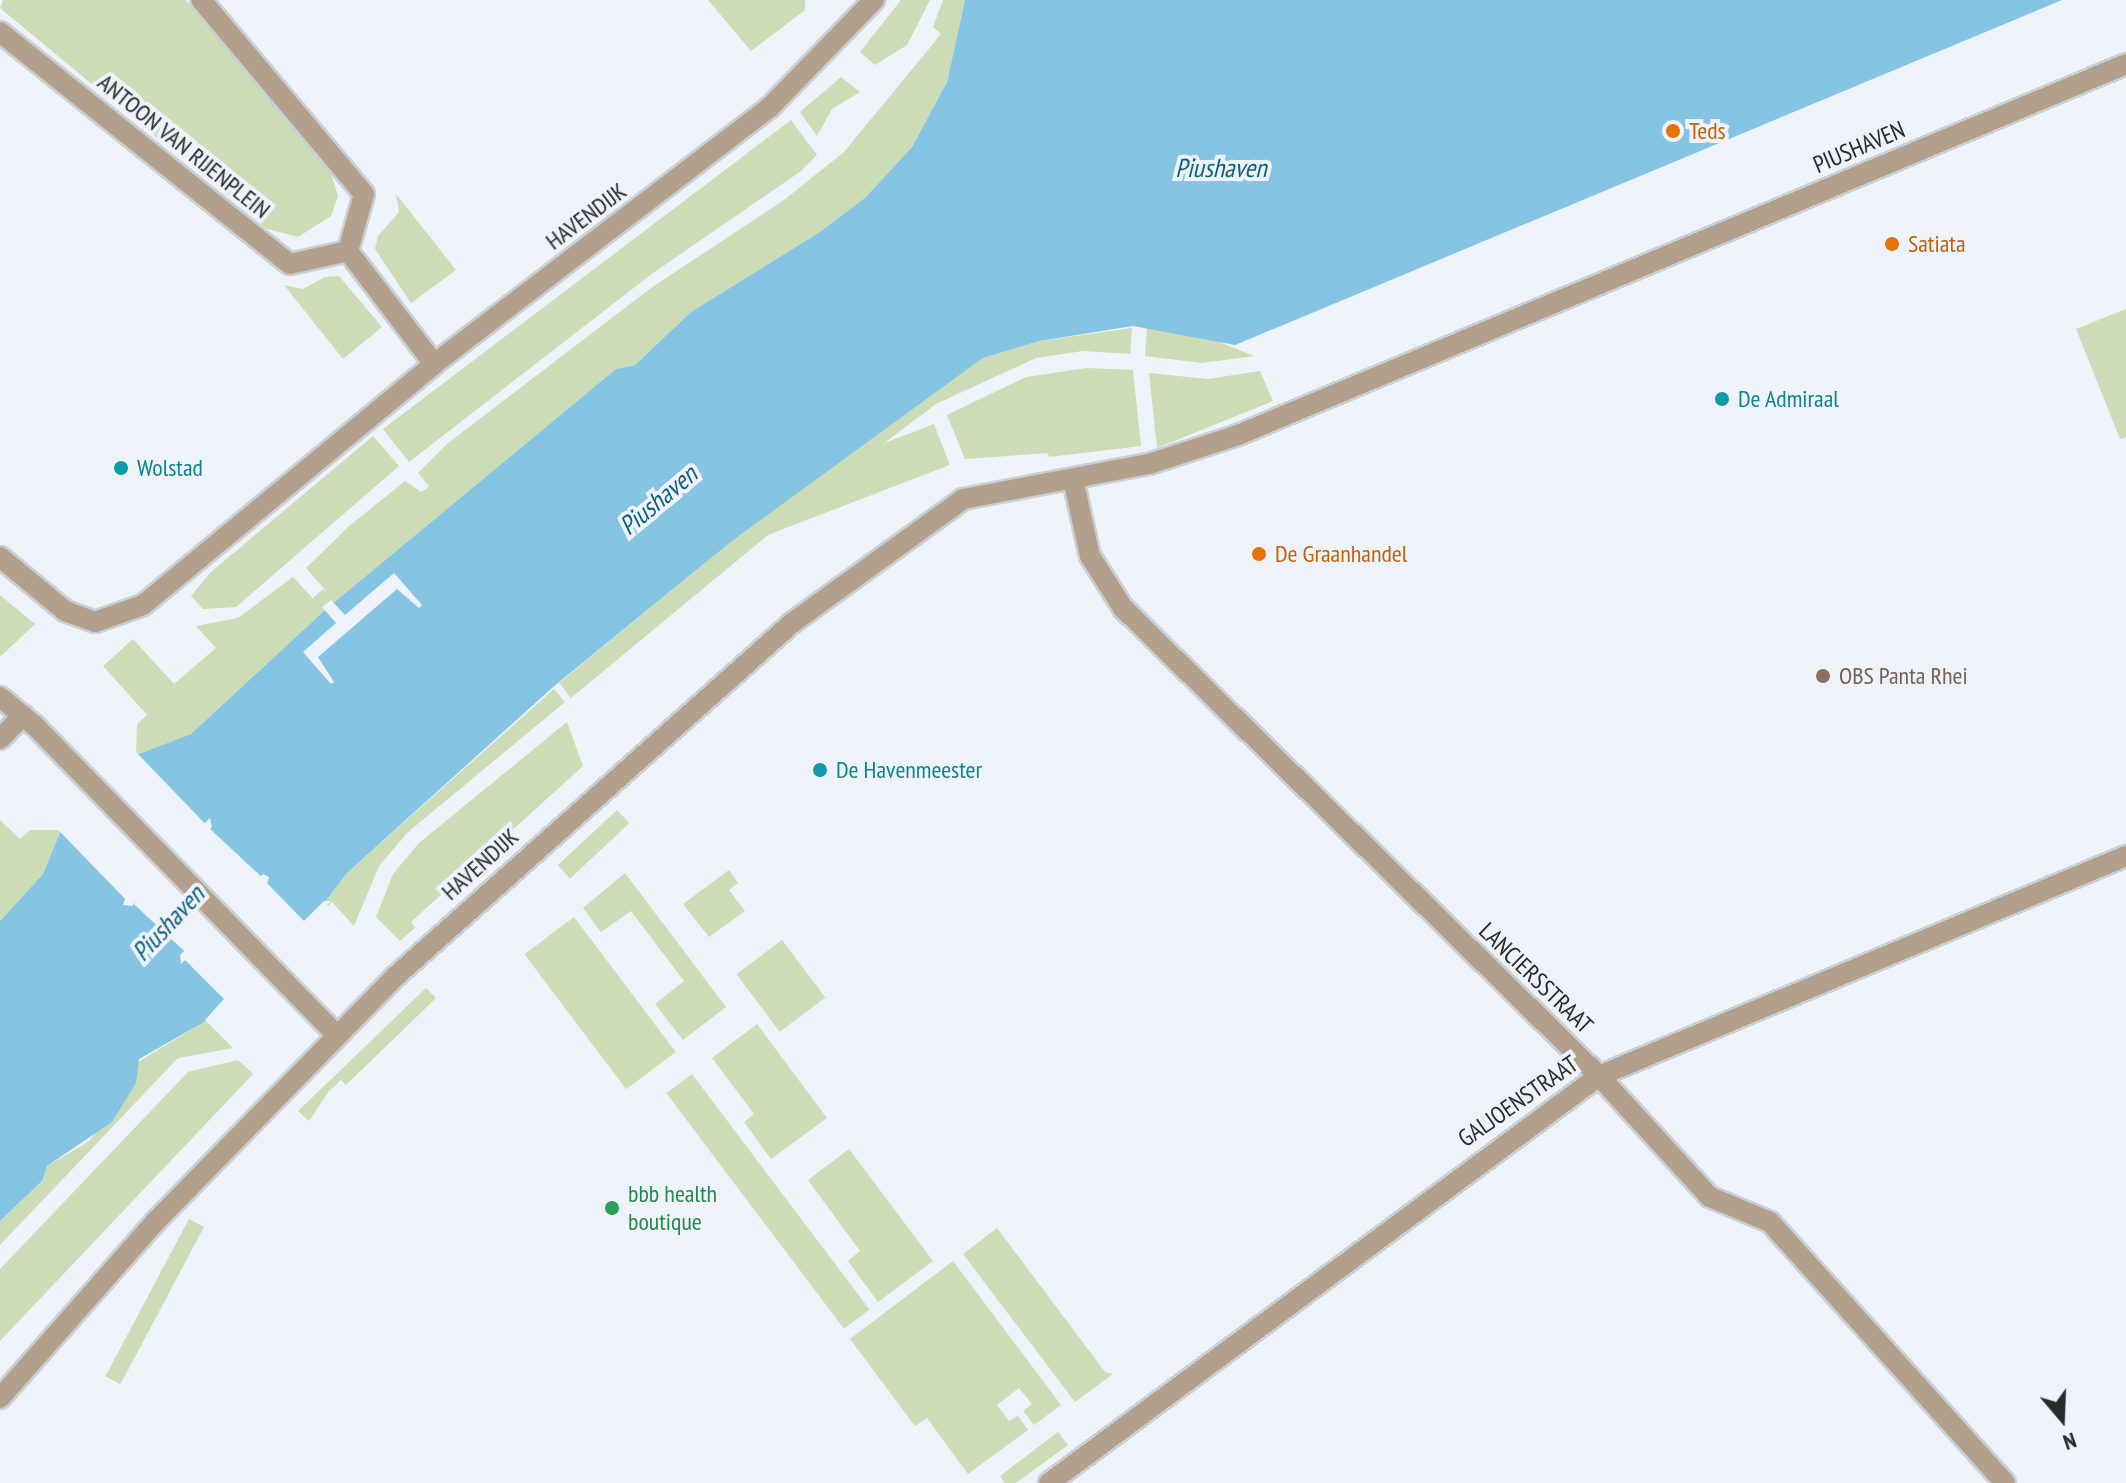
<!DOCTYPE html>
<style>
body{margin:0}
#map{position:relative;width:2126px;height:1483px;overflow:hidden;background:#edf3f9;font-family:"PT Sans Narrow",sans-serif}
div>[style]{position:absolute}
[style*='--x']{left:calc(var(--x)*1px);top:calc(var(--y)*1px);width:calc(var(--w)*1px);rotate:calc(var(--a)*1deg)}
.green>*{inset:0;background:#cbdcb6;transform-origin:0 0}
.water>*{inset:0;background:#86c4e4}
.pier>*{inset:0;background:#edf3f9;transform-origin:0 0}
.roads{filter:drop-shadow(2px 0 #cacfd4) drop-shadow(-2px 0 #cacfd4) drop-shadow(0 2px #cacfd4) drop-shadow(0 -2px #cacfd4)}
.street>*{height:20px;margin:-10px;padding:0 10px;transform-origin:10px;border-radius:10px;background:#b2a08c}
.dots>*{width:22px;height:22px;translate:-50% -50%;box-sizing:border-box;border:4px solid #edf3f9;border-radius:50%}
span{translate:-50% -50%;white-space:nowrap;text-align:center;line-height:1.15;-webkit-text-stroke:8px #edf3f9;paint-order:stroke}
.food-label{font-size:24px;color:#c56008}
.left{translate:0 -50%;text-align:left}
.street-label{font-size:24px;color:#282a2c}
.culture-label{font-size:24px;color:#0d838f}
.education-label{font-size:24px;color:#785e54}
.leisure-label{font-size:24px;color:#27864d}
.water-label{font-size:26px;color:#105f7e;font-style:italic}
.north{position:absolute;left:2022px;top:1379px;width:80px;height:80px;-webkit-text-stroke:6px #edf3f9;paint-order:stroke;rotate:161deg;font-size:22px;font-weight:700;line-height:32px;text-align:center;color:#282a2c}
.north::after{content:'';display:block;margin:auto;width:28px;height:36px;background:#282a2c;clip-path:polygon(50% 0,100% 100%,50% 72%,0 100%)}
</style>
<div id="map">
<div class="green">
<div style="clip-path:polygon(3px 0,186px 0,329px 167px,338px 196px,331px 216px,298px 237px,267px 229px,0 8px)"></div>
<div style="clip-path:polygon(708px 0,805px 0,805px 10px,751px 51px)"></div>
<div style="clip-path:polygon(901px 0,930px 0,907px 45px,875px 65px,860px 52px)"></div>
<div style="clip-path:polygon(943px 0,965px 0,947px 82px,912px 147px,866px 197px,820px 232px,691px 312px,635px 365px,616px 369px,325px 610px,191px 734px,136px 755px,137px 724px,147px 715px,103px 666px,133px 639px,174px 684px,216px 648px,196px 626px,238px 618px,293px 577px,316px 602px,313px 598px,323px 589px,327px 592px,306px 568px,348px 527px,405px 481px,421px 492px,426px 489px,429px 486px,418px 473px,447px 444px,651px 288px,784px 200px,844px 152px,941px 34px,933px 27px)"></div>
<div style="clip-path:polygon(841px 77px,860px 92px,832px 109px,817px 136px,800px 112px)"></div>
<div style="clip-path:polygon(791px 120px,817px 155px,801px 171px,653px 273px,409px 462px,383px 429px)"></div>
<div style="clip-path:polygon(396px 194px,456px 270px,411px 303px,375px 249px,378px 236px,399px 212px)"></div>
<div style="clip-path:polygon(339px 276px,382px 327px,343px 359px,284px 285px,303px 289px,325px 277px)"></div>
<div style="clip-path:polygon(2126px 309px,2126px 437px,2120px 439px,2076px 329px)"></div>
<div style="clip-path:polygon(1132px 328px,1130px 354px,1083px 351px,1036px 358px,936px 404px,827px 486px,571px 698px,559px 683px,733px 540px,983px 358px,1039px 341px)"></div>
<div style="clip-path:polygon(1147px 328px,1202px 335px,1254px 356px,1202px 363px,1145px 356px)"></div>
<div style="clip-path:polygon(1087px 368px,1133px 370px,1141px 446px,1049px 457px,1048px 453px,965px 459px,947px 415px,1026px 377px)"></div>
<div style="clip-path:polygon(1260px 371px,1273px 401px,1157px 448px,1149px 373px,1208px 379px)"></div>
<div style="left:934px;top:424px;width:44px;height:455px;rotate:69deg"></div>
<div style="clip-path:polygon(373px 436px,399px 466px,236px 607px,203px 609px,191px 596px,211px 572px)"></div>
<div style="clip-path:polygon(0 595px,35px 624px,1px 656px,0 655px)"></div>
<div style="clip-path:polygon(554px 689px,565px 702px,408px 832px,379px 866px,354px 926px,332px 902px,328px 906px,325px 902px,347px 873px)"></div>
<div style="clip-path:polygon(567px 722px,583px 766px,411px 922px,415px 928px,400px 941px,376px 917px,393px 874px,419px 843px)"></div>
<div style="left:617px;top:810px;width:18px;height:81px;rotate:47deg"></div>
<div style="clip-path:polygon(0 820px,20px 839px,30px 830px,61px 830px,43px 874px,0 921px)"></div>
<div style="clip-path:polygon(729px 870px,738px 883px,729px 890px,745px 911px,709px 937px,683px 904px)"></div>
<div style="clip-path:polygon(625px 873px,726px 1007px,683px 1040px,655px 1004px,684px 981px,631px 911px,601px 932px,583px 908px)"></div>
<div style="left:574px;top:917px;width:169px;height:62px;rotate:53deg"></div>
<div style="left:782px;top:940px;width:72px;height:57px;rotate:53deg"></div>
<div style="clip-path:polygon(426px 988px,436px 998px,346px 1085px,341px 1080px,329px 1091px,309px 1121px,298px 1111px)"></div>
<div style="clip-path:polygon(206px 1021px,233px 1048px,178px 1058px,0 1245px,0 1221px,42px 1181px,47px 1166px,88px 1142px,136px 1083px,136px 1063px)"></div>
<div style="clip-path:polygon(757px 1024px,827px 1118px,771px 1159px,744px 1122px,754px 1114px,712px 1058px)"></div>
<div style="clip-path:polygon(238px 1060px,253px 1074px,0 1341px,0 1269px,188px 1072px)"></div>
<div style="left:692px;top:1074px;width:295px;height:32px;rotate:53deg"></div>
<div style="clip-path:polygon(1524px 1084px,1533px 1097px,1522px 1106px,1472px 1142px,1459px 1133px)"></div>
<div style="clip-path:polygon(849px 1149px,933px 1261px,878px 1302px,848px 1261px,860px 1251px,808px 1180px)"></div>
<div style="left:189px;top:1219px;width:17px;height:178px;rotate:28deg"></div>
<div style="clip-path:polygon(997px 1228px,1105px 1372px,1113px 1374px,1075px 1402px,963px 1254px)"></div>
<div style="clip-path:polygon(953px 1261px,1061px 1405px,1034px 1425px,1023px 1411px,1032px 1404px,1019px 1388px,997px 1405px,1009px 1421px,1018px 1416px,1028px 1430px,968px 1474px,927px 1418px,915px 1426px,850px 1339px)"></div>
<div style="clip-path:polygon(1058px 1432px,1068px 1445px,1016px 1483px,1005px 1483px,1000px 1476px)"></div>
</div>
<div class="water">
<div style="clip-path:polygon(evenodd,965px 0,2062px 0,1235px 345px,1133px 326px,1039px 341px,983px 358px,733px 540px,553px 687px,347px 873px,325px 902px,206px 1021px,139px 1059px,136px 1083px,112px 1122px,47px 1166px,42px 1181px,0 1221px,0 921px,43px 874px,61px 830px,136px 755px,191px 734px,325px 610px,616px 369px,635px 365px,691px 312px,820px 232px,866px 197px,912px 147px,947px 82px,965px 0,210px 818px,212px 827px,132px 906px,123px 905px,126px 896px,210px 818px,965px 0,263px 874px,269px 877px,267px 884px,181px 964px,180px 955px,263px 874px)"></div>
</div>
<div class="pier">
<div style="clip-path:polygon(394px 573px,422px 605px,419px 608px,397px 589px,318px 657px,334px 682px,331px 684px,303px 652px,336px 623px,322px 607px,331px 600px,345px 615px)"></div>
<div style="left:135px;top:751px;width:101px;height:110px;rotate:46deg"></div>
<div style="left:207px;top:826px;width:77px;height:107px;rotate:43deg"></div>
<div style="clip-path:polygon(265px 881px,304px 921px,324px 901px,331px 901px,209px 1024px,205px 1020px,224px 999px,185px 960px)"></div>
</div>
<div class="roads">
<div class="street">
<div style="--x:0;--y:32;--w:371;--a:38.7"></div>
<div style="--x:290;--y:264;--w:59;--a:-12.6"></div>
<div style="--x:348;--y:251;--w:59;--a:-74.3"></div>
<div style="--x:364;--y:194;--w:253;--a:-130"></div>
<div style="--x:348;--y:251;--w:142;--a:52.7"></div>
<div style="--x:1073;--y:479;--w:79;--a:77.6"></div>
<div style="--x:1090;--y:556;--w:62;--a:57.6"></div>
<div style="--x:1123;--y:608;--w:668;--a:44.51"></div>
<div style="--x:1599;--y:1076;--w:164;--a:47.5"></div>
<div style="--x:1710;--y:1197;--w:65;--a:22.6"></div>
<div style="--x:1770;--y:1222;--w:351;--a:48"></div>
<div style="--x:0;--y:557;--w:85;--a:39.7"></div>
<div style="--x:65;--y:611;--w:32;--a:20"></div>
<div style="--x:95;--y:622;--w:51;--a:-19.5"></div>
<div style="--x:143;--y:605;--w:378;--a:-39.6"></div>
<div style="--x:434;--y:364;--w:422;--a:-37.4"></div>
<div style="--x:769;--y:108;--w:151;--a:-45.8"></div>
<div style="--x:0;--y:697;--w:44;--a:39.5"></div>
<div style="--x:34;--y:725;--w:432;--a:45.7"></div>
<div style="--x:0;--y:739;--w:33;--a:-46"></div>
<div style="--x:0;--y:1398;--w:236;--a:-48.6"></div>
<div style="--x:156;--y:1221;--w:343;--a:-45.6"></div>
<div style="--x:396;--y:976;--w:530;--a:-41.71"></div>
<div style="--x:792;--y:623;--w:211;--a:-35.9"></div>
<div style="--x:963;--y:499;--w:189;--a:-10.7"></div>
<div style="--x:1149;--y:464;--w:94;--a:-18"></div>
<div style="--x:1238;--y:435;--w:962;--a:-22.67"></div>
<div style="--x:1049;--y:1483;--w:684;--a:-36.5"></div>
<div style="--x:1599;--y:1076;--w:571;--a:-22.66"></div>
</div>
</div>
<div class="dots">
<div style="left:1673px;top:131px;background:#e8710a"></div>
<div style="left:1892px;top:244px;background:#e8710a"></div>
<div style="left:1722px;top:399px;background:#0f9aa8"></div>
<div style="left:121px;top:468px;background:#0f9aa8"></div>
<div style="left:1259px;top:554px;background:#e8710a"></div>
<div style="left:1823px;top:676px;background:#8d6e63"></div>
<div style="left:820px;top:770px;background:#0f9aa8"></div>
<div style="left:612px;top:1208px;background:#2e9e5b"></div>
</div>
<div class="food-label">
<span class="left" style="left:1689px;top:131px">Teds</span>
<span class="left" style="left:1908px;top:244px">Satiata</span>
<span class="left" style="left:1275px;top:554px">De Graanhandel</span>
</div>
<div class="street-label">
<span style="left:184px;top:146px;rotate:39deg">ANTOON VAN RIJENPLEIN</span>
<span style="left:1859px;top:147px;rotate:-23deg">PIUSHAVEN</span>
<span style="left:586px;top:216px;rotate:-37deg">HAVENDIJK</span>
<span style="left:480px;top:864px;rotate:-42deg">HAVENDIJK</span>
<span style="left:1536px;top:978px;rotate:44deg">LANCIERSSTRAAT</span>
<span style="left:1518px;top:1101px;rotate:-35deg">GALJOENSTRAAT</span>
</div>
<div class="culture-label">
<span class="left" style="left:1738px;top:399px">De Admiraal</span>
<span class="left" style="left:137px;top:468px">Wolstad</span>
<span class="left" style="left:836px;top:770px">De Havenmeester</span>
</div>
<div class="education-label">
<span class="left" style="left:1839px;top:676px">OBS Panta Rhei</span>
</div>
<div class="leisure-label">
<span class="left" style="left:628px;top:1208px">bbb health<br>boutique</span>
</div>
<div class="water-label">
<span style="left:1221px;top:168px">Piushaven</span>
<span style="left:658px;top:500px;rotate:-40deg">Piushaven</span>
<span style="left:168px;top:923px;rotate:-47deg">Piushaven</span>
</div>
<div class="north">N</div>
</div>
